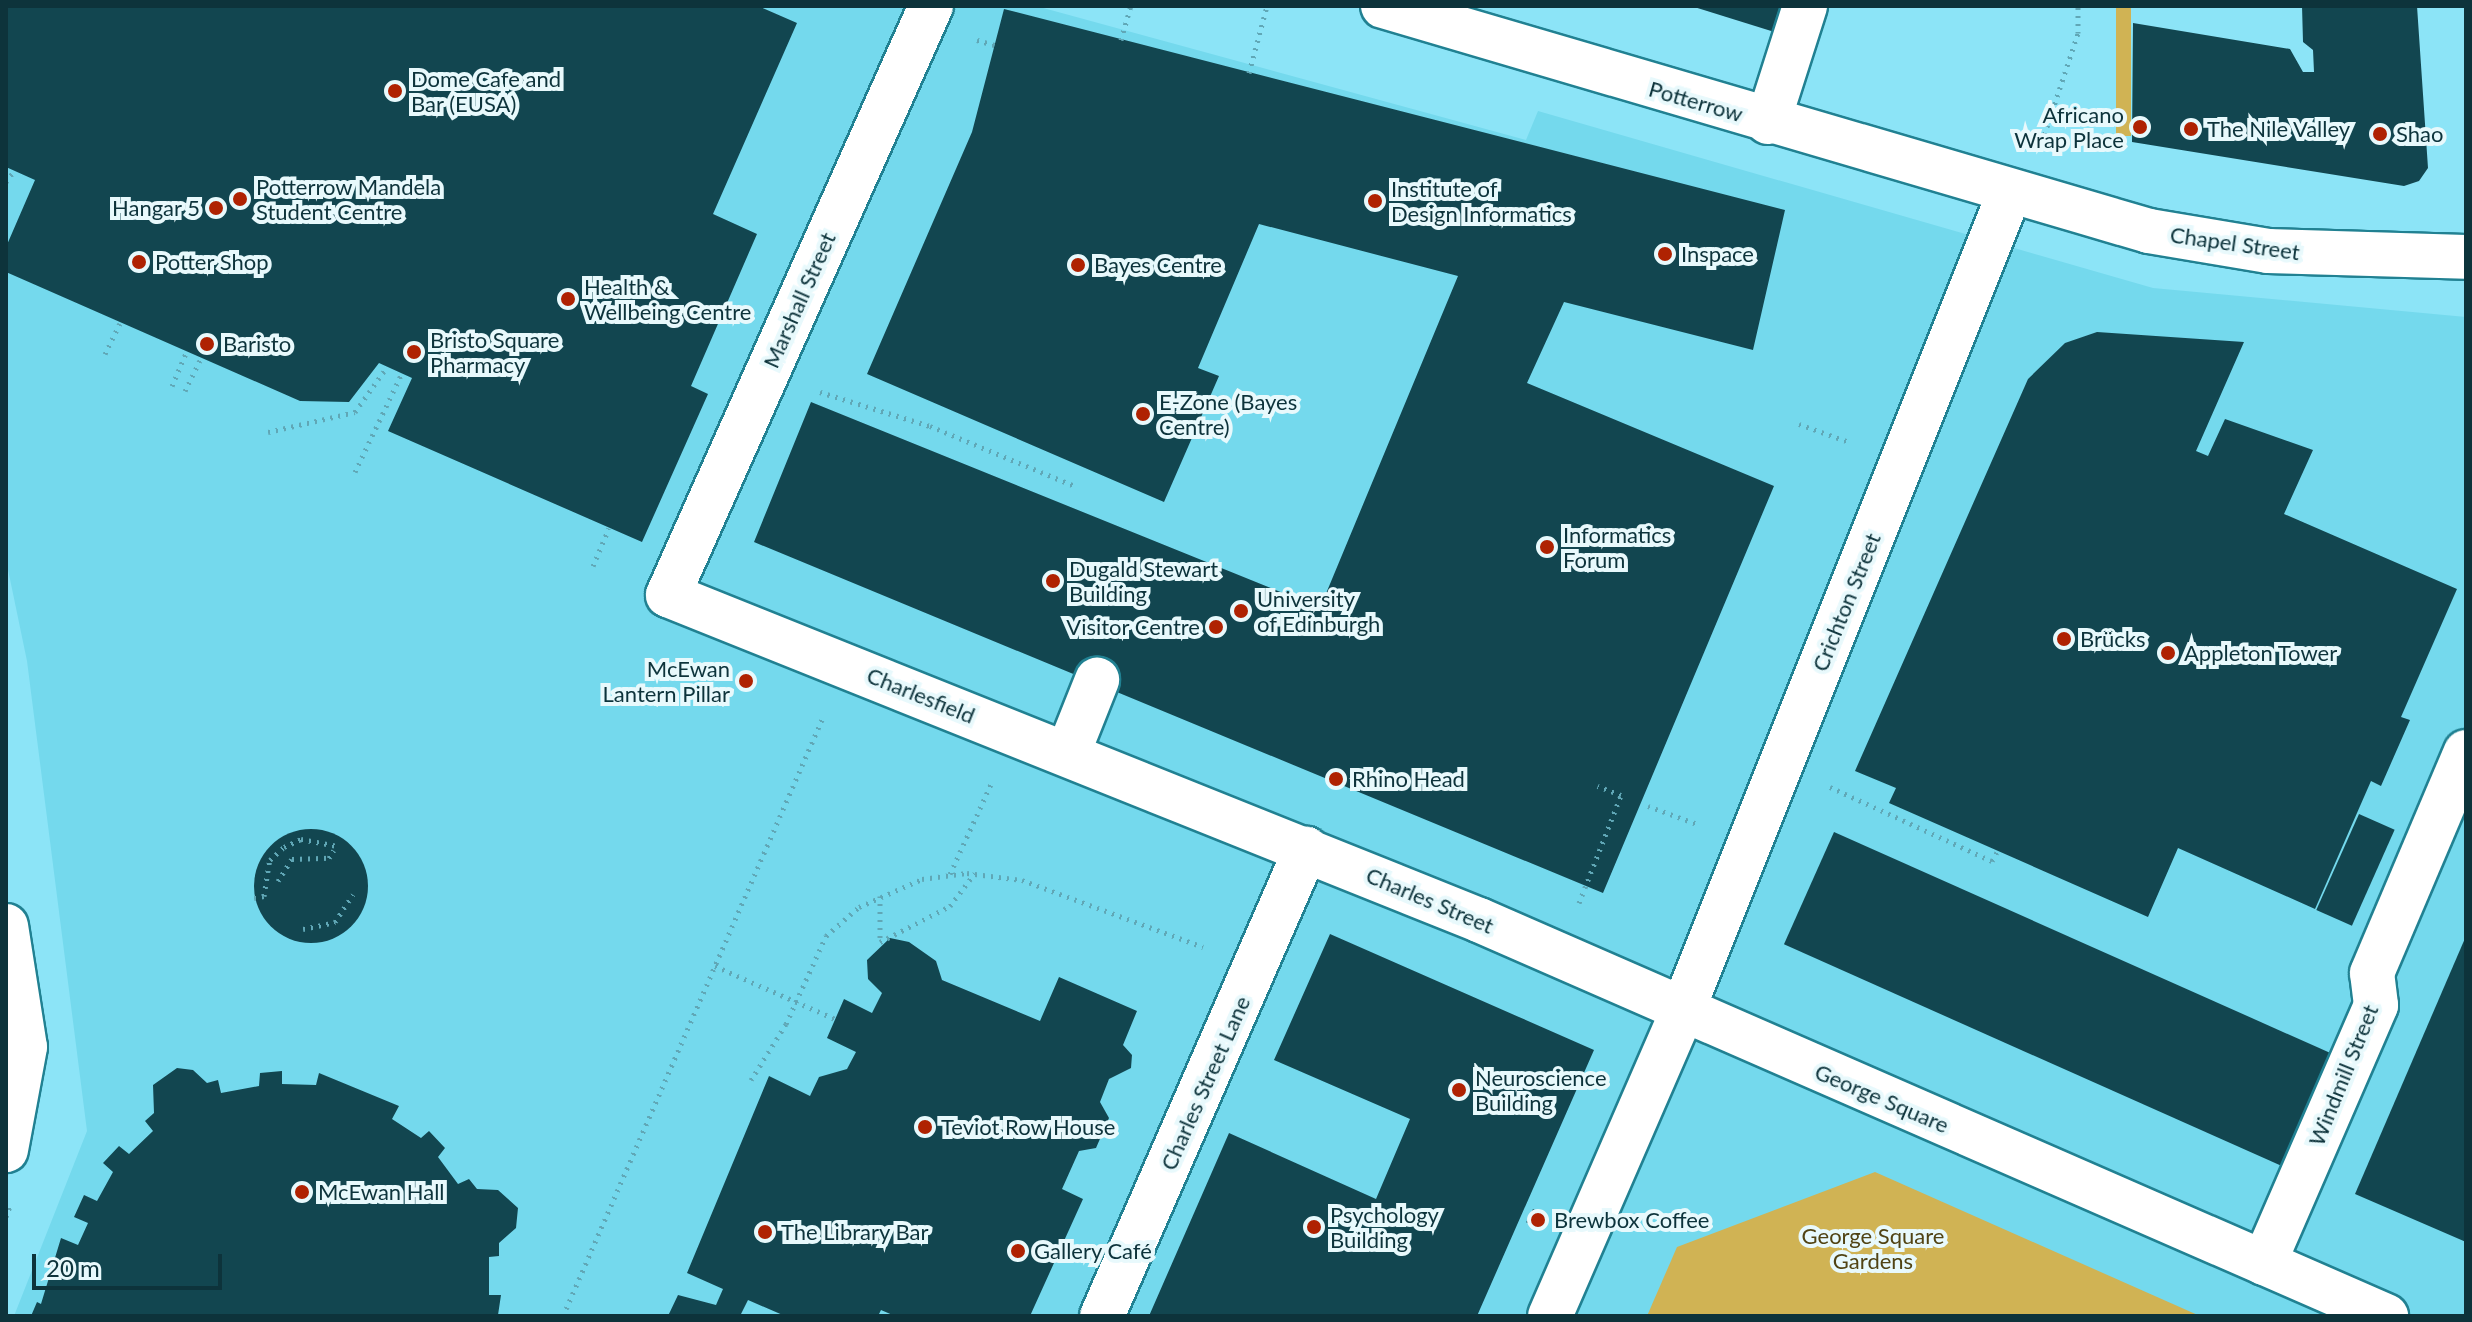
<!DOCTYPE html>
<meta charset="utf-8">
<style>
body{margin:0}
#map{position:relative;width:2472px;height:1322px;overflow:hidden;background:#8ce4f7;font-family:Lato,sans-serif}
div>[style]{position:absolute}
[style*='--x']{left:calc(var(--x)*1px);top:calc(var(--y)*1px);width:calc(var(--w)*1px);rotate:calc(var(--a)*1deg)}
.built>*{inset:0;background:#74d9ed}
.green>*{inset:0;background:#d0b354;transform-origin:0 0}
.building>*{inset:0;background:#124650;transform-origin:0 0}
.round{border-radius:50%}
.path>*{height:5px;margin-top:-2.5px;transform-origin:0;background:repeating-linear-gradient(90deg,#60a7b6 0 2px,transparent 0 8px)}
.roads{filter:drop-shadow(2px 0 #218192) drop-shadow(-2px 0 #218192) drop-shadow(0 2px #218192) drop-shadow(0 -2px #218192)}
.minor>*{height:44px;margin:-22px;padding:0 22px;transform-origin:22px;border-radius:22px;background:#fff}
.dots>*{width:22px;height:22px;translate:-50% -50%;box-sizing:border-box;border:4px solid #e8f9fc;border-radius:50%}
span{translate:-50% -50%;white-space:nowrap;text-align:center;line-height:1.15;-webkit-text-stroke:8px #e8f9fc;paint-order:stroke}
.poi-label{font-size:22px;color:#0d333b}
.left{translate:0 -50%;text-align:left}
.right{translate:-100% -50%;text-align:right}
.street-label{font-size:22px;color:#0d333b}
.park-label{font-size:22px;color:#514313}
.frame{position:absolute;inset:0;border:8px solid #0d333b;pointer-events:none}
.scale{position:absolute;left:32px;top:1254px;width:190px;height:36px;box-sizing:border-box;border:4px solid #0d333b;border-top:0;padding-left:10px;font-size:24px;line-height:28px;white-space:nowrap;color:#0d333b;-webkit-text-stroke:6px #e8f9fc;paint-order:stroke}
</style>
<div id="map">
<div class="built">
<div style="clip-path:polygon(6px 6px,1036px 6px,1526px 140px,1538px 111px,2153px 288px,2466px 317px,2466px 1316px,14px 1316px,87px 1131px,27px 661px,6px 560px)"></div>
</div>
<div class="green">
<div style="left:2116px;top:6px;width:15px;height:130px"></div>
<div style="clip-path:polygon(1875px 1172px,2200px 1316px,1647px 1316px,1677px 1247px)"></div>
</div>
<div class="building">
<div style="clip-path:polygon(6px 6px,758px 6px,797px 23px,713px 214px,757px 234px,691px 386px,708px 394px,642px 542px,388px 431px,412px 378px,379px 363px,349px 402px,300px 401px,6px 272px,6px 247px,35px 180px,6px 167px)"></div>
<div style="clip-path:polygon(1691px 6px,1803px 6px,1794px 38px)"></div>
<div style="clip-path:polygon(2302px 6px,2417px 6px,2428px 168px,2419px 181px,2404px 186px,2132px 142px,2133px 23px,2290px 49px,2303px 72px,2314px 72px,2313px 50px,2303px 42px)"></div>
<div style="clip-path:polygon(1004px 9px,1785px 210px,1753px 350px,1564px 302px,1527px 383px,1774px 486px,1603px 893px,754px 542px,811px 402px,1320px 608px,1458px 276px,1259px 224px,1198px 368px,1219px 376px,1164px 502px,867px 374px,972px 132px)"></div>
<div style="clip-path:polygon(2097px 332px,2244px 342px,2196px 451px,2208px 456px,2225px 419px,2313px 450px,2284px 514px,2457px 589px,2401px 717px,2410px 720px,2381px 786px,2371px 781px,2315px 909px,2178px 848px,2148px 917px,1889px 803px,1896px 788px,1855px 771px,2028px 379px,2065px 343px)"></div>
<div style="left:2359px;top:814px;width:39px;height:105px;rotate:24deg"></div>
<div class="round" style="left:254px;top:829px;width:114px;height:114px"></div>
<div style="left:1834px;top:832px;width:552px;height:123px;rotate:24deg"></div>
<div style="clip-path:polygon(1330px 934px,1594px 1050px,1477px 1316px,1149px 1316px,1229px 1133px,1376px 1199px,1410px 1119px,1274px 1060px)"></div>
<div style="clip-path:polygon(2466px 936px,2466px 1242px,2355px 1194px)"></div>
<div style="clip-path:polygon(890px 938px,909px 942px,936px 961px,942px 980px,1040px 1021px,1059px 977px,1137px 1011px,1123px 1045px,1132px 1055px,1131px 1068px,1109px 1079px,1100px 1102px,1109px 1118px,1096px 1148px,1079px 1151px,1062px 1189px,1083px 1199px,1030px 1316px,895px 1316px,881px 1310px,878px 1316px,785px 1316px,748px 1300px,740px 1316px,668px 1316px,678px 1295px,716px 1305px,723px 1289px,687px 1273px,769px 1076px,810px 1096px,819px 1077px,847px 1069px,856px 1052px,827px 1038px,844px 999px,872px 1013px,882px 993px,868px 979px,867px 960px)"></div>
<div style="clip-path:polygon(177px 1068px,193px 1070px,207px 1083px,218px 1080px,221px 1093px,259px 1086px,260px 1073px,282px 1071px,282px 1084px,316px 1085px,319px 1073px,399px 1106px,392px 1119px,421px 1138px,429px 1131px,445px 1148px,438px 1157px,458px 1184px,469px 1179px,477px 1189px,498px 1190px,518px 1208px,516px 1228px,499px 1243px,499px 1256px,489px 1257px,489px 1295px,501px 1295px,498px 1315px,31px 1316px,37px 1302px,41px 1304px,61px 1238px,78px 1245px,88px 1223px,74px 1217px,84px 1195px,97px 1201px,113px 1172px,103px 1163px,119px 1146px,129px 1154px,153px 1131px,145px 1121px,154px 1113px,153px 1085px)"></div>
<div style="left:1533px;top:1209px;width:13px;height:15px;rotate:27deg"></div>
</div>
<div class="path">
<div style="--x:977;--y:40;--w:19;--a:16"></div>
<div style="--x:1121;--y:40;--w:35;--a:-74"></div>
<div style="--x:1249;--y:73;--w:69;--a:-75"></div>
<div style="--x:2042;--y:142;--w:115;--a:-71.7"></div>
<div style="--x:2078;--y:33;--w:27;--a:-90"></div>
<div style="--x:6;--y:182;--w:14;--a:-54"></div>
<div style="--x:105;--y:354;--w:34;--a:-64"></div>
<div style="--x:172;--y:386;--w:38;--a:-67"></div>
<div style="--x:185;--y:391;--w:37;--a:-64"></div>
<div style="--x:820;--y:392;--w:115;--a:17.2"></div>
<div style="--x:930;--y:426;--w:157;--a:22.5"></div>
<div style="--x:1799;--y:424;--w:53;--a:19.8"></div>
<div style="--x:268;--y:432;--w:89;--a:-12.9"></div>
<div style="--x:355;--y:412;--w:55;--a:-54.6"></div>
<div style="--x:355;--y:472;--w:110;--a:-64.6"></div>
<div style="--x:593;--y:566;--w:41;--a:-67.2"></div>
<div style="--x:1830;--y:787;--w:178;--a:24.6"></div>
<div style="--x:1992;--y:861;--w:13;--a:-61"></div>
<div style="--x:1648;--y:806;--w:55;--a:20.1"></div>
<div style="--x:950;--y:874;--w:99;--a:-65.5"></div>
<div style="--x:278;--y:881;--w:26;--a:-58"></div>
<div style="--x:292;--y:859;--w:37;--a:-2"></div>
<div style="--x:329;--y:858;--w:9;--a:-58"></div>
<div style="--x:880;--y:896;--w:46;--a:90"></div>
<div style="--x:880;--y:942;--w:79;--a:-27.2"></div>
<div style="--x:950;--y:906;--w:41;--a:-52.9"></div>
<div style="--x:254;--y:898;--w:10;--a:-11"></div>
<div style="--x:264;--y:896;--w:36;--a:-81"></div>
<div style="--x:270;--y:860;--w:19;--a:-43"></div>
<div style="--x:284;--y:847;--w:19;--a:-25"></div>
<div style="--x:301;--y:839;--w:37;--a:11"></div>
<div style="--x:1579;--y:903;--w:116;--a:-68.7"></div>
<div style="--x:1621;--y:795;--w:25;--a:-159"></div>
<div style="--x:303;--y:929;--w:33;--a:-12"></div>
<div style="--x:335;--y:922;--w:33;--a:-57"></div>
<div style="--x:715;--y:966;--w:131;--a:23.8"></div>
<div style="--x:751;--y:1080;--w:66;--a:-58"></div>
<div style="--x:786;--y:1024;--w:97;--a:-65.6"></div>
<div style="--x:826;--y:936;--w:44;--a:-41.3"></div>
<div style="--x:859;--y:907;--w:69;--a:-24"></div>
<div style="--x:922;--y:879;--w:45;--a:-7.6"></div>
<div style="--x:967;--y:873;--w:55;--a:7.3"></div>
<div style="--x:1022;--y:880;--w:193;--a:20.3"></div>
<div style="--x:6;--y:1217;--w:12;--a:-70"></div>
<div style="--x:563;--y:1316;--w:655;--a:-66.53"></div>
</div>
<div class="roads">
<div class="minor">
<div style="--x:931;--y:6;--w:645;--a:114.06"></div>
<div style="--x:668;--y:595;--w:874;--a:21.84"></div>
<div style="--x:1479;--y:920;--w:990;--a:23.59"></div>
<div style="--x:1383;--y:6;--w:798;--a:16.37"></div>
<div style="--x:2149;--y:231;--w:121;--a:9.5"></div>
<div style="--x:2268;--y:251;--w:198;--a:1.7"></div>
<div style="--x:1768;--y:122;--w:122;--a:-72.3"></div>
<div style="--x:1068;--y:753;--w:79;--a:-68.3"></div>
<div style="--x:6;--y:926;--w:122;--a:81.1"></div>
<div style="--x:25;--y:1047;--w:105;--a:100.5"></div>
<div style="--x:2264;--y:1263;--w:281;--a:-66.5"></div>
<div style="--x:2376;--y:1005;--w:32;--a:-97"></div>
<div style="--x:2372;--y:973;--w:240;--a:-67"></div>
<div style="--x:1102;--y:1316;--w:510;--a:-66.4"></div>
<div style="--x:1550;--y:1316;--w:331;--a:-66.5"></div>
<div style="--x:1682;--y:1012;--w:883;--a:-68.2"></div>
</div>
</div>
<div class="dots">
<div style="left:395px;top:91px;background:#af2202"></div>
<div style="left:2140px;top:127px;background:#af2202"></div>
<div style="left:2191px;top:129px;background:#af2202"></div>
<div style="left:2380px;top:134px;background:#af2202"></div>
<div style="left:240px;top:199px;background:#af2202"></div>
<div style="left:1375px;top:201px;background:#af2202"></div>
<div style="left:216px;top:208px;background:#af2202"></div>
<div style="left:1665px;top:254px;background:#af2202"></div>
<div style="left:139px;top:262px;background:#af2202"></div>
<div style="left:1078px;top:265px;background:#af2202"></div>
<div style="left:568px;top:299px;background:#af2202"></div>
<div style="left:207px;top:344px;background:#af2202"></div>
<div style="left:414px;top:352px;background:#af2202"></div>
<div style="left:1143px;top:414px;background:#af2202"></div>
<div style="left:1547px;top:547px;background:#af2202"></div>
<div style="left:1053px;top:581px;background:#af2202"></div>
<div style="left:1241px;top:611px;background:#af2202"></div>
<div style="left:1216px;top:627px;background:#af2202"></div>
<div style="left:2064px;top:639px;background:#af2202"></div>
<div style="left:2168px;top:653px;background:#af2202"></div>
<div style="left:746px;top:681px;background:#af2202"></div>
<div style="left:1336px;top:779px;background:#af2202"></div>
<div style="left:1459px;top:1090px;background:#af2202"></div>
<div style="left:925px;top:1127px;background:#af2202"></div>
<div style="left:302px;top:1192px;background:#af2202"></div>
<div style="left:1538px;top:1220px;background:#af2202"></div>
<div style="left:1314px;top:1227px;background:#af2202"></div>
<div style="left:765px;top:1232px;background:#af2202"></div>
<div style="left:1018px;top:1251px;background:#af2202"></div>
</div>
<div class="poi-label">
<span class="left" style="left:411px;top:91px">Dome Cafe and<br>Bar (EUSA)</span>
<span class="right" style="left:2124px;top:127px">Africano<br>Wrap Place</span>
<span class="left" style="left:2207px;top:129px">The Nile Valley</span>
<span class="left" style="left:2396px;top:134px">Shao</span>
<span class="left" style="left:256px;top:199px">Potterrow Mandela<br>Student Centre</span>
<span class="left" style="left:1391px;top:201px">Institute of<br>Design Informatics</span>
<span class="right" style="left:200px;top:208px">Hangar 5</span>
<span class="left" style="left:1681px;top:254px">Inspace</span>
<span class="left" style="left:155px;top:262px">Potter Shop</span>
<span class="left" style="left:1094px;top:265px">Bayes Centre</span>
<span class="left" style="left:584px;top:299px">Health &amp;<br>Wellbeing Centre</span>
<span class="left" style="left:430px;top:352px">Bristo Square<br>Pharmacy</span>
<span class="left" style="left:223px;top:344px">Baristo</span>
<span class="left" style="left:1159px;top:414px">E-Zone (Bayes<br>Centre)</span>
<span class="left" style="left:1563px;top:547px">Informatics<br>Forum</span>
<span class="left" style="left:1069px;top:581px">Dugald Stewart<br>Building</span>
<span class="left" style="left:1257px;top:611px">University<br>of Edinburgh</span>
<span class="right" style="left:1200px;top:627px">Visitor Centre</span>
<span class="left" style="left:2080px;top:639px">Brücks</span>
<span class="left" style="left:2184px;top:653px">Appleton Tower</span>
<span class="right" style="left:730px;top:681px">McEwan<br>Lantern Pillar</span>
<span class="left" style="left:1352px;top:779px">Rhino Head</span>
<span class="left" style="left:1475px;top:1090px">Neuroscience<br>Building</span>
<span class="left" style="left:941px;top:1127px">Teviot Row House</span>
<span class="left" style="left:318px;top:1192px">McEwan Hall</span>
<span class="left" style="left:1330px;top:1227px">Psychology<br>Building</span>
<span class="left" style="left:1554px;top:1220px">Brewbox Coffee</span>
<span class="left" style="left:781px;top:1232px">The Library Bar</span>
<span class="left" style="left:1034px;top:1251px">Gallery Café</span>
</div>
<div class="street-label">
<span style="left:1696px;top:101px;rotate:16deg">Potterrow</span>
<span style="left:2235px;top:243px;rotate:8deg">Chapel Street</span>
<span style="left:799px;top:300px;rotate:-66deg">Marshall Street</span>
<span style="left:1846px;top:602px;rotate:-68deg">Crichton Street</span>
<span style="left:921px;top:695px;rotate:22deg">Charlesfield</span>
<span style="left:1430px;top:900px;rotate:23deg">Charles Street</span>
<span style="left:2343px;top:1075px;rotate:-68deg">Windmill Street</span>
<span style="left:1205px;top:1083px;rotate:-66deg">Charles Street Lane</span>
<span style="left:1882px;top:1098px;rotate:23deg">George Square</span>
</div>
<div class="park-label">
<span style="left:1873px;top:1248px">George Square<br>Gardens</span>
</div>
<div class="frame"></div>
<div class="scale">20 m</div>
</div>
